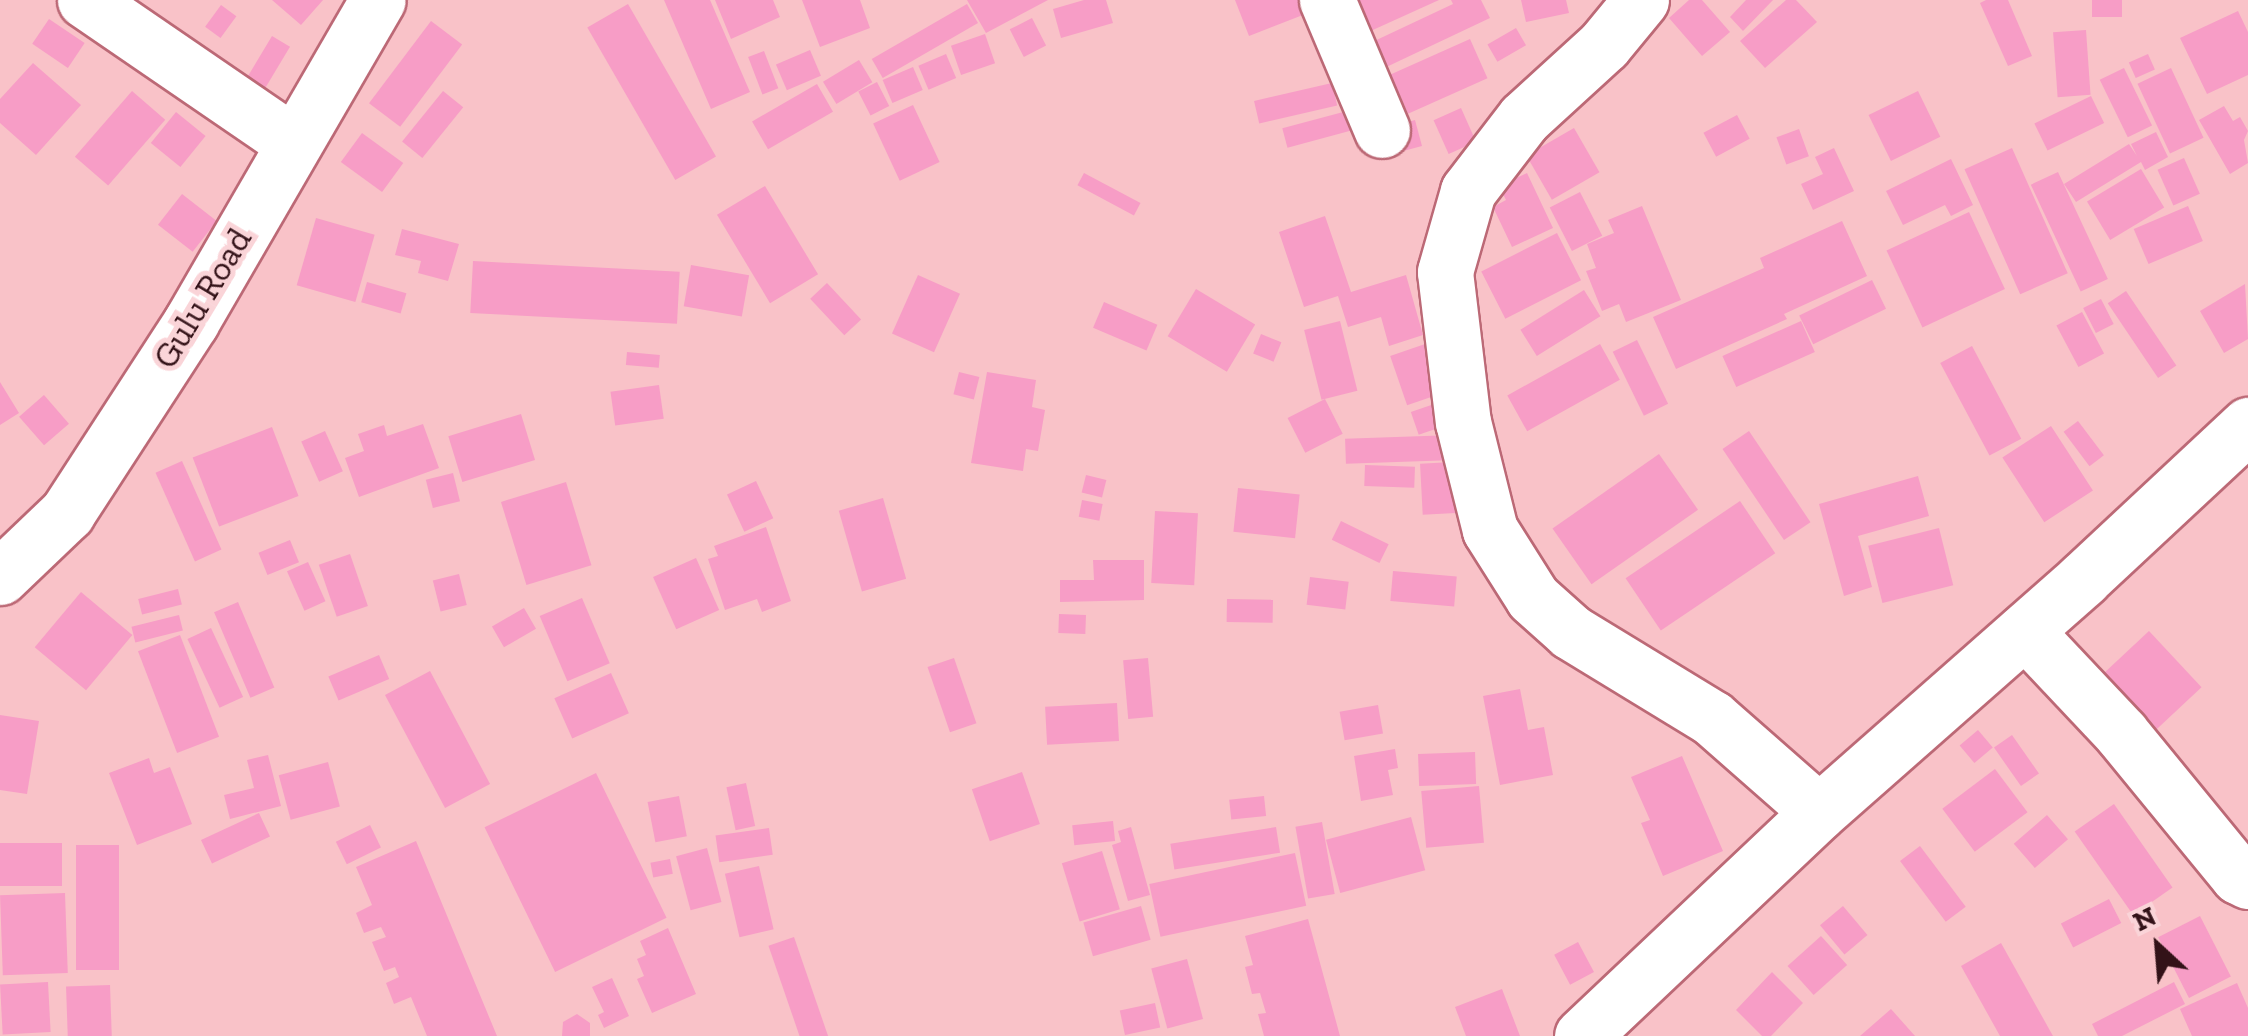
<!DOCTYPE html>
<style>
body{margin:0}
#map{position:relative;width:2248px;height:1036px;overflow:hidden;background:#f9c2c8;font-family:"Zilla Slab",serif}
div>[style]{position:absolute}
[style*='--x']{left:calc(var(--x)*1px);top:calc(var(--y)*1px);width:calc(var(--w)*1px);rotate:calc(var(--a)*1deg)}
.building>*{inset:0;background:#f79dc6;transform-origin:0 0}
.roads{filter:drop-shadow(2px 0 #bc6976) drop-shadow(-2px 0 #bc6976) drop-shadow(0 2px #bc6976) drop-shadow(0 -2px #bc6976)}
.minor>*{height:55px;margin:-27.5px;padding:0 27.5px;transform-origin:27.5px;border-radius:27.5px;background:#fff}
span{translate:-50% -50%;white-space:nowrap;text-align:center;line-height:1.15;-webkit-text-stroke:10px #fad4d8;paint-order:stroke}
.street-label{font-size:35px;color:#331218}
.north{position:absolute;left:2108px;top:896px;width:100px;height:100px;-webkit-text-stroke:8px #fad4d8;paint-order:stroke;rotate:334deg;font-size:28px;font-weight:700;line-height:40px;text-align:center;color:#331218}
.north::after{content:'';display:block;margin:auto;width:35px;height:45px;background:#331218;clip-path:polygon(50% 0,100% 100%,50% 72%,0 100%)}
</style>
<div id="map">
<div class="building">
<div style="clip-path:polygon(272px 0,323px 0,301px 25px)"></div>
<div style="clip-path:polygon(664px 0,710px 0,750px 92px,711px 109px)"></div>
<div style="clip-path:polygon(715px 0,773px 0,780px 17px,731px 39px)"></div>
<div style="clip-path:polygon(802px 0,860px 0,870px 28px,820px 47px)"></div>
<div style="clip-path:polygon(967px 0,1048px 0,986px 33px)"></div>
<div style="clip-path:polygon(1084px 0,1106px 0,1113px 23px,1061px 38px,1053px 9px)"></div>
<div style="clip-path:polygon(1235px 0,1303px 0,1308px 13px,1249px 36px)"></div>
<div style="clip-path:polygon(1355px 0,1439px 0,1364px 34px)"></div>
<div style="clip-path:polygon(1451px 0,1481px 0,1490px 18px,1380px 70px,1368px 44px,1453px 4px)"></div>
<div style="clip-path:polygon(1521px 0,1566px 0,1569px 13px,1526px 22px)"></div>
<div style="clip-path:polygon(1689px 0,1702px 0,1730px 32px,1702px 56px,1669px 18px)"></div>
<div style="clip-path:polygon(1746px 0,1773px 0,1743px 31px,1730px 17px)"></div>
<div style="clip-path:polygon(1786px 0,1796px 0,1817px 22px,1765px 68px,1740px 41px)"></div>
<div style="clip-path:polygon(1986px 0,2008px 0,2032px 56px,2008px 66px,1980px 3px)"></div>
<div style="left:2092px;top:0;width:30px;height:17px"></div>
<div style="left:628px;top:4px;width:176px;height:47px;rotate:60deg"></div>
<div style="left:967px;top:4px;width:22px;height:110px;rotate:60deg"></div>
<div style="left:221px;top:5px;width:19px;height:27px;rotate:36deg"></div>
<div style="clip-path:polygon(2238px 11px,2248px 32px,2248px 75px,2207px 94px,2180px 38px)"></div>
<div style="left:1032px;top:18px;width:31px;height:25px;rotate:63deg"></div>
<div style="left:49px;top:19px;width:43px;height:30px;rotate:34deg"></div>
<div style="left:431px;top:21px;width:39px;height:103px;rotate:37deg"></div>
<div style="left:1516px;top:28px;width:20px;height:33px;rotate:60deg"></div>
<div style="left:2086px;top:30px;width:65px;height:33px;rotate:86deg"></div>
<div style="left:985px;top:34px;width:31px;height:36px;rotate:71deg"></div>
<div style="left:272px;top:36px;width:21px;height:60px;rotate:31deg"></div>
<div style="left:1470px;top:39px;width:43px;height:87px;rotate:66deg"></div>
<div style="left:810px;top:50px;width:28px;height:37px;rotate:67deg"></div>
<div style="left:764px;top:51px;width:40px;height:17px;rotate:69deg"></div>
<div style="left:946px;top:54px;width:26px;height:30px;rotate:67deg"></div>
<div style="left:2148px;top:54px;width:17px;height:21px;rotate:66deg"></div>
<div style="left:859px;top:60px;width:26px;height:42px;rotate:59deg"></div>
<div style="clip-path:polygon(33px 63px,81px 105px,36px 155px,0 123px,0 99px)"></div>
<div style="left:913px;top:67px;width:25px;height:33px;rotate:67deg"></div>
<div style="left:2124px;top:68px;width:64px;height:27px;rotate:64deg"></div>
<div style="left:2171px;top:68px;width:77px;height:37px;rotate:65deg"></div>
<div style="left:877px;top:82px;width:27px;height:21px;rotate:63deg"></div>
<div style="left:1332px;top:83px;width:23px;height:80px;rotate:77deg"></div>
<div style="left:817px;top:84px;width:32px;height:75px;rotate:60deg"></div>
<div style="left:132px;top:91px;width:44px;height:87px;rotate:41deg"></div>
<div style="left:443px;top:91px;width:26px;height:65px;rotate:39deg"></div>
<div style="left:1918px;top:91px;width:51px;height:55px;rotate:64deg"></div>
<div style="left:2091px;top:96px;width:30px;height:63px;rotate:64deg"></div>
<div style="left:913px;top:105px;width:63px;height:44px;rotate:65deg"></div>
<div style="clip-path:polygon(2224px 106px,2233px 121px,2240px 117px,2248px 131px,2244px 140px,2248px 163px,2230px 174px,2199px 120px)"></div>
<div style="left:1461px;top:108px;width:37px;height:30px;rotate:66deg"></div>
<div style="left:1347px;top:111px;width:20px;height:67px;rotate:75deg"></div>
<div style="left:176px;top:112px;width:38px;height:40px;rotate:39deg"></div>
<div style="left:1737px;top:115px;width:27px;height:38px;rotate:62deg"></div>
<div style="left:1415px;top:120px;width:27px;height:29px;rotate:75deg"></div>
<div style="left:1574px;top:128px;width:51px;height:55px;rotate:60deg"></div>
<div style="left:1799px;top:129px;width:29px;height:24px;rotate:70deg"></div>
<div style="clip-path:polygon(2156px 132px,2168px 157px,2145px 170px,2141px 162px,2076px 202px,2064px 184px,2129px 144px,2137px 156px,2131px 144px)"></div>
<div style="left:362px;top:133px;width:51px;height:36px;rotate:36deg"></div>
<div style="clip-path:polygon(1834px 148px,1854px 191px,1813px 210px,1801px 184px,1823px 174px,1815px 157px)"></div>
<div style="left:2012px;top:148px;width:137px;height:52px;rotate:66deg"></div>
<div style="left:2184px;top:158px;width:39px;height:29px;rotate:66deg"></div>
<div style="clip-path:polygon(1951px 159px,1973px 205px,1951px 216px,1945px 205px,1903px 225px,1886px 191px)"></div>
<div style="left:2141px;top:169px;width:45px;height:63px;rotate:59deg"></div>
<div style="left:2058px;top:172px;width:118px;height:30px;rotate:65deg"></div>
<div style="left:1084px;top:173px;width:64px;height:14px;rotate:28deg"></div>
<div style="clip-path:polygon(1527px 173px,1553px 228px,1512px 247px,1493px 207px,1506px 200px,1499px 186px)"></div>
<div style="left:765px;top:186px;width:103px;height:56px;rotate:59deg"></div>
<div style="left:1580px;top:192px;width:49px;height:34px;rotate:63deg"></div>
<div style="left:182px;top:194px;width:44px;height:39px;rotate:38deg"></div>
<div style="clip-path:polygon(1642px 206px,1681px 300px,1626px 322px,1619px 304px,1602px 311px,1586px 271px,1596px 268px,1587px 244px,1614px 233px,1608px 220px)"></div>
<div style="left:2188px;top:206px;width:38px;height:59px;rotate:67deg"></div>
<div style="left:1969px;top:212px;width:85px;height:91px;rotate:65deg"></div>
<div style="clip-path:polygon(1325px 216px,1351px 292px,1406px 275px,1423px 335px,1389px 346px,1381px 317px,1348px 327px,1338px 296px,1304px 307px,1279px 232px)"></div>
<div style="left:316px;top:218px;width:61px;height:70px;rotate:16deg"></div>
<div style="clip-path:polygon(1842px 221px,1867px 276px,1784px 314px,1787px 319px,1676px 369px,1653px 317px,1764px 268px,1760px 258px)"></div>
<div style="clip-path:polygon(402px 229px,459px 244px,448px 281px,418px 273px,421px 261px,395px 255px)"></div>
<div style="left:1557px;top:233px;width:53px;height:85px;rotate:63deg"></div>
<div style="left:473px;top:261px;width:207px;height:52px;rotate:3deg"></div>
<div style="left:691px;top:265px;width:59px;height:42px;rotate:10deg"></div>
<div style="left:918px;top:275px;width:46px;height:64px;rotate:24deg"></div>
<div style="left:1872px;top:280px;width:32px;height:81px;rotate:64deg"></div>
<div style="left:367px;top:282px;width:41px;height:21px;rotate:16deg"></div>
<div style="left:827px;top:283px;width:50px;height:23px;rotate:47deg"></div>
<div style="clip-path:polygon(2245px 284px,2248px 339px,2224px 353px,2200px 311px)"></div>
<div style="left:1196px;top:289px;width:69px;height:55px;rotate:31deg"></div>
<div style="left:1584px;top:290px;width:31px;height:75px;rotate:58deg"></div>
<div style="left:2126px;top:291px;width:90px;height:22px;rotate:56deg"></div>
<div style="left:2101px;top:299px;width:28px;height:20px;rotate:63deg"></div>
<div style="left:1104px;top:302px;width:58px;height:28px;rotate:23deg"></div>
<div style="left:2082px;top:312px;width:47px;height:29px;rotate:62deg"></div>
<div style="left:1340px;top:321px;width:72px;height:37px;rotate:76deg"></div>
<div style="left:1801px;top:321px;width:34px;height:86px;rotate:66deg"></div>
<div style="left:1261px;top:334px;width:22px;height:21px;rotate:22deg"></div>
<div style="left:1637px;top:340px;width:71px;height:27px;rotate:64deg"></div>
<div style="left:1428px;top:343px;width:52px;height:40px;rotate:71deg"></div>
<div style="left:1600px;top:344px;width:41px;height:106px;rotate:61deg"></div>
<div style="left:1972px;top:346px;width:105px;height:36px;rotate:62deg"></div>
<div style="left:627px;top:352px;width:33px;height:13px;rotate:5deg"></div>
<div style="left:959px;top:372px;width:21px;height:23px;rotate:14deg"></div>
<div style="clip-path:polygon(987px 372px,1036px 380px,1032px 407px,1045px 410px,1038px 451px,1026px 449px,1023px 471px,971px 463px)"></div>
<div style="clip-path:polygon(0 382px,19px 413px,0 425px)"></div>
<div style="left:659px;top:385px;width:34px;height:49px;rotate:82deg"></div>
<div style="left:44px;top:395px;width:38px;height:33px;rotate:49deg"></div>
<div style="left:1325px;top:399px;width:39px;height:42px;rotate:63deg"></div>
<div style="left:1443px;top:401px;width:24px;height:34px;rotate:71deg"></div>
<div style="left:521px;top:414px;width:48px;height:76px;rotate:73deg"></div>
<div style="left:2078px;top:421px;width:43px;height:18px;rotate:53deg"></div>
<div style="clip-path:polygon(423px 424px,439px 468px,359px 497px,345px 458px,364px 451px,358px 434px,384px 425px,387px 436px)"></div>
<div style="left:2051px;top:426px;width:77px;height:58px;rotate:57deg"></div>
<div style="left:272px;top:427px;width:74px;height:85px;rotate:69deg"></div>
<div style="left:325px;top:431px;width:44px;height:26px;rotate:66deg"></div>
<div style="left:1749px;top:431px;width:110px;height:32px;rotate:56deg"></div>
<div style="left:1454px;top:435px;width:25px;height:109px;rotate:88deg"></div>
<div style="left:1659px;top:454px;width:68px;height:130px;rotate:55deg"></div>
<div style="left:182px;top:461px;width:97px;height:29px;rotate:66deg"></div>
<div style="left:1453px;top:462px;width:51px;height:33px;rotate:87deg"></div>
<div style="left:1365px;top:465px;width:50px;height:21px;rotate:2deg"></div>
<div style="left:453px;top:473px;width:29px;height:28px;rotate:76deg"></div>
<div style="left:1086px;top:475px;width:21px;height:18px;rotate:14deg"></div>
<div style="clip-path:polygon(1918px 476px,1929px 516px,1858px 536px,1872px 587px,1844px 596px,1819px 504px)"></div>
<div style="left:756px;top:481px;width:41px;height:32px;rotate:65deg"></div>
<div style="left:566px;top:482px;width:87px;height:68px;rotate:73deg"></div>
<div style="left:1238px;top:488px;width:62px;height:44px;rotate:6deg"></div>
<div style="left:883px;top:498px;width:84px;height:46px;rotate:74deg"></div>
<div style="left:1082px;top:500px;width:21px;height:17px;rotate:11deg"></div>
<div style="left:1740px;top:501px;width:63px;height:138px;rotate:56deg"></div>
<div style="left:1155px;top:511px;width:43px;height:72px;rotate:3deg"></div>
<div style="left:1341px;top:521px;width:53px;height:21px;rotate:26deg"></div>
<div style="clip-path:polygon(766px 527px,791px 601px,762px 612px,757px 599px,725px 610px,708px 559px,718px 556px,714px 546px)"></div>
<div style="left:1939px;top:528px;width:59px;height:73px;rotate:76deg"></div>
<div style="left:290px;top:540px;width:24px;height:34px;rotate:68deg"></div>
<div style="left:350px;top:554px;width:55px;height:33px;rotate:71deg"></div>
<div style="left:696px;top:558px;width:57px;height:47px;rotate:66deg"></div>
<div style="clip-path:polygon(1093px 560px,1144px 560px,1144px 600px,1060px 602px,1060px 580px,1094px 580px)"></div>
<div style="left:308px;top:562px;width:43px;height:23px;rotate:66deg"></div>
<div style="left:1393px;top:571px;width:64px;height:30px;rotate:5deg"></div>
<div style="left:459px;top:574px;width:32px;height:27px;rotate:76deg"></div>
<div style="left:1310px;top:577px;width:39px;height:28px;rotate:7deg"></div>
<div style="left:178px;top:589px;width:16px;height:41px;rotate:76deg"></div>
<div style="left:81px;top:592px;width:67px;height:72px;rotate:40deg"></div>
<div style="left:582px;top:598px;width:71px;height:46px;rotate:67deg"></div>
<div style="left:1227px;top:599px;width:46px;height:23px;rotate:1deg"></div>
<div style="left:238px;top:602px;width:93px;height:26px;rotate:67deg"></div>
<div style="left:524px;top:608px;width:24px;height:37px;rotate:60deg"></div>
<div style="left:1059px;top:614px;width:27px;height:19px;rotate:2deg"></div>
<div style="left:179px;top:615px;width:16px;height:49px;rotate:76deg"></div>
<div style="left:211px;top:628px;width:76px;height:26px;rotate:65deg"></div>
<div style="left:2149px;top:631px;width:77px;height:68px;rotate:47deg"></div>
<div style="left:180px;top:635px;width:109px;height:45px;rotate:69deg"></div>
<div style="left:379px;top:655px;width:26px;height:55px;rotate:67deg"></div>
<div style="left:954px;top:658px;width:69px;height:28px;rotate:71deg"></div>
<div style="left:1148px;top:658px;width:59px;height:25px;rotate:85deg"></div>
<div style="left:430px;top:671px;width:128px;height:51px;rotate:62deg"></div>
<div style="left:611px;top:673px;width:44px;height:62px;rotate:66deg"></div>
<div style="clip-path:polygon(1520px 689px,1528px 730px,1544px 727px,1553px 775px,1500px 785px,1483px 696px)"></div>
<div style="left:1117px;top:703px;width:38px;height:72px;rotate:87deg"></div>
<div style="left:1378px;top:705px;width:29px;height:39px;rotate:80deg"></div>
<div style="clip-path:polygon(0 715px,39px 721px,27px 794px,0 790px)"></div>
<div style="left:1978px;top:730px;width:23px;height:24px;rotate:50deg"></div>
<div style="left:2012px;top:735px;width:47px;height:22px;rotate:55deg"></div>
<div style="clip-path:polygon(1395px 749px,1398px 768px,1388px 770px,1393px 795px,1361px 801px,1354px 756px)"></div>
<div style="left:1475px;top:752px;width:32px;height:57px;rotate:88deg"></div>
<div style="clip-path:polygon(268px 755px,281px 806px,230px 819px,224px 795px,254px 788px,247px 760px)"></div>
<div style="clip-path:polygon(1682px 756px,1723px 851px,1663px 876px,1641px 823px,1650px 820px,1631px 777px)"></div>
<div style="clip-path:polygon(149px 758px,154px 773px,170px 767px,192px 824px,137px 845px,109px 773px)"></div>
<div style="left:328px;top:762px;width:46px;height:51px;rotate:75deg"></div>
<div style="left:1995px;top:769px;width:54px;height:66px;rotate:53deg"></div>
<div style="left:1022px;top:772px;width:55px;height:53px;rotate:71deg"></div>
<div style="left:596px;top:773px;width:161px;height:124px;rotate:64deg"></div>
<div style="left:746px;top:783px;width:44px;height:20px;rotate:78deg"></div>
<div style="left:1479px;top:786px;width:57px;height:58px;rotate:85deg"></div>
<div style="left:679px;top:796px;width:41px;height:32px;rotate:79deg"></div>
<div style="left:1264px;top:796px;width:20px;height:35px;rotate:84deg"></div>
<div style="left:2114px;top:804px;width:102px;height:48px;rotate:55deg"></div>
<div style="left:259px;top:813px;width:26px;height:64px;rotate:65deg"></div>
<div style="left:2047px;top:815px;width:32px;height:44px;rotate:49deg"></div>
<div style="left:1411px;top:817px;width:55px;height:88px;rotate:75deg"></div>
<div style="left:1113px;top:821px;width:20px;height:41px;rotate:84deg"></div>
<div style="left:1322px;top:822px;width:73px;height:27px;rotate:80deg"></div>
<div style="left:370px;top:825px;width:25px;height:38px;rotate:64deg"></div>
<div style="clip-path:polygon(1131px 827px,1150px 895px,1128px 901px,1112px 845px,1121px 842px,1118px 831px)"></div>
<div style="left:1276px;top:827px;width:26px;height:107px;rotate:81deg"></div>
<div style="left:769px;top:828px;width:27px;height:54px;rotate:82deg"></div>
<div style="clip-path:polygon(416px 841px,497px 1036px,427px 1036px,411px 997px,394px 1004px,386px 983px,399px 977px,395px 967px,384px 971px,372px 942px,386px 937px,381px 927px,364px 933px,356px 913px,372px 905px,356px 867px)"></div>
<div style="left:0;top:843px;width:62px;height:43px"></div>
<div style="left:76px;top:845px;width:43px;height:125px"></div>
<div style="left:1920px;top:846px;width:76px;height:25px;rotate:53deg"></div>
<div style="left:707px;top:848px;width:56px;height:32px;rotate:75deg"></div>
<div style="left:1102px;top:851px;width:61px;height:42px;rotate:73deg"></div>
<div style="left:1295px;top:853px;width:54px;height:149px;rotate:78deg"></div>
<div style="left:670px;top:859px;width:15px;height:20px;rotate:79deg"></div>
<div style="left:759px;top:866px;width:65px;height:35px;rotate:77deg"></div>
<div style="left:65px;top:893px;width:80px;height:65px;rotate:88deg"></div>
<div style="left:2109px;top:899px;width:27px;height:54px;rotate:63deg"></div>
<div style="left:1141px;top:906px;width:35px;height:60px;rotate:74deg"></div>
<div style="left:1843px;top:906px;width:38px;height:30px;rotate:50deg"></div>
<div style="left:2200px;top:916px;width:68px;height:47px;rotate:63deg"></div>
<div style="clip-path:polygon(1308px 919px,1340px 1036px,1264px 1036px,1258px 1014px,1266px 1013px,1260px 993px,1252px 994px,1245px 967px,1253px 965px,1245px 936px)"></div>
<div style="clip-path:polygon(668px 928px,696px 994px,652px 1013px,637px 979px,644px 976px,637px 959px,646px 955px,640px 941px)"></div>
<div style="left:1821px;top:936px;width:39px;height:45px;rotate:48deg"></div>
<div style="left:794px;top:937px;width:105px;height:27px;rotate:71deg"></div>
<div style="left:1578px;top:942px;width:34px;height:27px;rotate:62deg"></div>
<div style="clip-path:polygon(2001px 943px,2053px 1036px,2000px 1036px,1961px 966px)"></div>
<div style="left:1187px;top:959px;width:62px;height:37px;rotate:75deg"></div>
<div style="clip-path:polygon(1772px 972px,1803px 1003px,1771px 1036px,1762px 1036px,1736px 1010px)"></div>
<div style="clip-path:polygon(612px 978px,629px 1016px,604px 1028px,598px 1015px,604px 1012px,592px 987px)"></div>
<div style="left:48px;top:982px;width:50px;height:48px;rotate:87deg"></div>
<div style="clip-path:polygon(2174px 982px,2185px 1004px,2122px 1036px,2098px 1036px,2092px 1024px)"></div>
<div style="clip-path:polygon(2237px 983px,2248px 1008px,2248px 1036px,2192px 1036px,2180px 1009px)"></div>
<div style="left:110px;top:985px;width:51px;height:44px;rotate:88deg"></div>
<div style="clip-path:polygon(1502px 989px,1520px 1036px,1466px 1036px,1455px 1007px)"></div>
<div style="left:1155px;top:1003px;width:25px;height:36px;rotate:78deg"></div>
<div style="clip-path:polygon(1891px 1009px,1915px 1036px,1860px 1036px)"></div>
<div style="clip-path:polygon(577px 1014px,590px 1023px,590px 1036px,562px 1036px,563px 1022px)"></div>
</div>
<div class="roads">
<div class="minor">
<div style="--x:85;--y:0;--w:253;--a:34.4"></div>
<div style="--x:1327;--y:0;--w:141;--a:67.1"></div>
<div style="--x:1641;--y:0;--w:58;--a:129.4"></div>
<div style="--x:1604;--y:45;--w:108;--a:137.6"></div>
<div style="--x:1524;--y:118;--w:92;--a:127.5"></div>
<div style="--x:1468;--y:191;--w:84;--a:105.9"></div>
<div style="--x:1445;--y:272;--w:151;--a:83.2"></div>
<div style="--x:1463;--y:422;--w:111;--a:76"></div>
<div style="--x:1490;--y:530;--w:80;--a:57.7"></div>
<div style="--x:1533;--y:598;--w:51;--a:41.8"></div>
<div style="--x:1571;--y:632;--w:165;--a:31.4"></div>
<div style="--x:1712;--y:718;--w:142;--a:41.3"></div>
<div style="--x:0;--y:577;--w:93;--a:-43.7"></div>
<div style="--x:67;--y:513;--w:228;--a:-57"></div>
<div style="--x:191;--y:322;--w:372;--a:-59.9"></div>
<div style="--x:2025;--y:631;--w:140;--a:46.7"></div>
<div style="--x:2121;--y:733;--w:185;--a:50.7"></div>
<div style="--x:2238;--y:876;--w:11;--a:27"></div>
<div style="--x:1582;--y:1036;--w:326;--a:-43.4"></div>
<div style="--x:1819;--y:812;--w:352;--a:-41.4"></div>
<div style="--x:2083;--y:579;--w:226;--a:-43"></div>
</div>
</div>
<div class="street-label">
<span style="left:202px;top:298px;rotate:-59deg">Gulu Road</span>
</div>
<div class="north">N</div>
</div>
